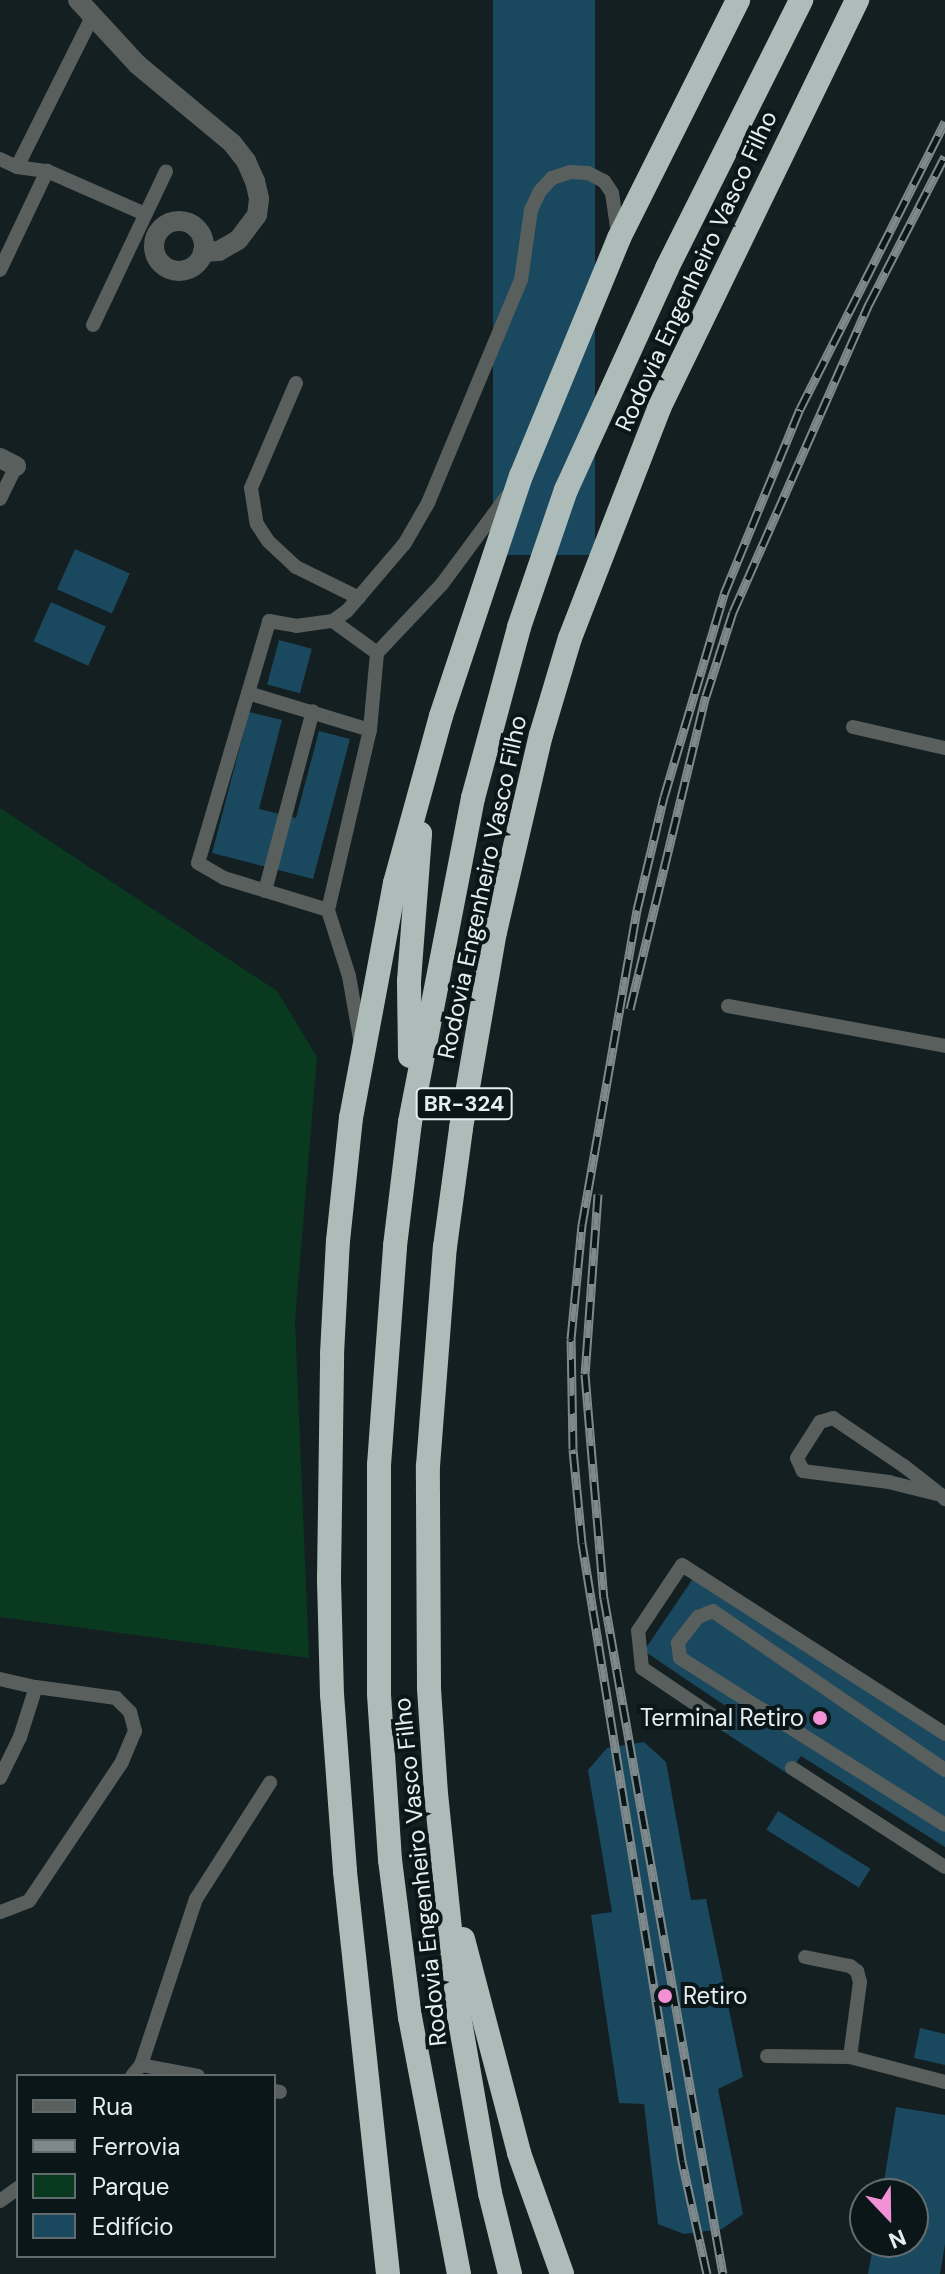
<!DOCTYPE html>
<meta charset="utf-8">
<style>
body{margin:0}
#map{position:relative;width:945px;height:2274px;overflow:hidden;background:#131f21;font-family:"DM Sans",sans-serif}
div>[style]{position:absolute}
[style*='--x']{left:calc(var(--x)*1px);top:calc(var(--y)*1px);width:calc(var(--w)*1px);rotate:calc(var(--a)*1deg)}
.green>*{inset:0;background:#093a20}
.building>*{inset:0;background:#1a485f;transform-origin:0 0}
.lane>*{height:14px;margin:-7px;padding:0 7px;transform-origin:7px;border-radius:7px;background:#595f5d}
.street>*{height:20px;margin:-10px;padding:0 10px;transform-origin:10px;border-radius:10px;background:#595f5d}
.street>.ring{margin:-10px;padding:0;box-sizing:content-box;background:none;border:20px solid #595f5d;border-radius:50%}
.highway>*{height:24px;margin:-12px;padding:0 12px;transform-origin:12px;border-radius:12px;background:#adbcb9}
.rail>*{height:9px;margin-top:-4.5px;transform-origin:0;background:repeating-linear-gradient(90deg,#0a1618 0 18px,#7f898b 0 36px);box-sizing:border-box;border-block:2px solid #7f898b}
.dots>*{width:22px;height:22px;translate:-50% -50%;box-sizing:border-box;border:4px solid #0a1618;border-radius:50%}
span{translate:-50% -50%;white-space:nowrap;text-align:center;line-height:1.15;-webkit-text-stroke:8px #0a1618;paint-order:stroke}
.shield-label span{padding:2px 6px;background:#0a1618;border:2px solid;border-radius:6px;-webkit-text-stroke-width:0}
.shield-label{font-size:22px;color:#e6eef0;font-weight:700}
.street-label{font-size:24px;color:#e6eef0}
.poi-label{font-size:24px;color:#e6eef0}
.right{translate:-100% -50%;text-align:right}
.left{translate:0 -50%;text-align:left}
.legend{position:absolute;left:16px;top:2074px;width:260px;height:184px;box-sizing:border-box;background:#0a1618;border:2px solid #626c6e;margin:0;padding:10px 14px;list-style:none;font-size:24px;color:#e6eef0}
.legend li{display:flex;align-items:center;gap:16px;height:40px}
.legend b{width:40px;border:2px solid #626c6e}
.north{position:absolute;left:849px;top:2178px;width:80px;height:80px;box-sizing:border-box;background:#0a1618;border:2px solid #626c6e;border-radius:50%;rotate:158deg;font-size:22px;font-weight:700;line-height:32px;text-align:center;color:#e6eef0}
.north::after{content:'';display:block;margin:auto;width:28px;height:36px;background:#f391d6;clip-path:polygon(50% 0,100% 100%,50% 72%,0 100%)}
</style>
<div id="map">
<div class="green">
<div style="clip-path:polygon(0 808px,277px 991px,317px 1057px,295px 1320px,309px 1658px,0 1617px)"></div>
</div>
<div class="building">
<div style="left:493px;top:0;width:102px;height:555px"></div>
<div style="left:75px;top:549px;width:60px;height:44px;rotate:24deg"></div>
<div style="left:51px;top:602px;width:60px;height:43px;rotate:24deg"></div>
<div style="left:279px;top:640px;width:34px;height:46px;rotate:15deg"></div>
<div style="clip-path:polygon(249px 712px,282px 720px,259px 809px,296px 818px,319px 731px,350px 739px,313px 879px,212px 853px)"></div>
<div style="clip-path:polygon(694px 1577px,945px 1741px,945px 1847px,801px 1756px,788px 1774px,721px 1730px,733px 1711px,644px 1651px)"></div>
<div style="clip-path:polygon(644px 1742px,666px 1762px,691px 1900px,706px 1899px,743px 2077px,718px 2089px,743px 2214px,722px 2229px,684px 2234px,658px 2224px,644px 2104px,619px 2103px,591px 1915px,612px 1912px,588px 1770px,607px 1748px)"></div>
<div style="left:778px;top:1811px;width:109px;height:22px;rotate:32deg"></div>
<div style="clip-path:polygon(920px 2028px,945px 2034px,945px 2065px,914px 2058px)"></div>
<div style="clip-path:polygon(896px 2107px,945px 2115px,945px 2244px,940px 2274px,868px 2274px,874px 2242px,913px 2242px,913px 2194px,882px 2194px)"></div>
</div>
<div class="lane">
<div style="--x:0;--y:159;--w:19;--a:25"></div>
<div style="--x:17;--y:167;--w:30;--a:8"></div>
<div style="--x:47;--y:171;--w:107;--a:23.7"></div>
<div style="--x:17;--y:167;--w:170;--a:-63.4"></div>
<div style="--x:0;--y:270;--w:110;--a:-64.6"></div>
<div style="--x:93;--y:325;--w:170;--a:-64.6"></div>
<div style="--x:296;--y:383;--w:114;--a:113.2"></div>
<div style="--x:251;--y:488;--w:36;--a:81"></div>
<div style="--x:257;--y:524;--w:20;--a:57"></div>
<div style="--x:268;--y:541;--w:38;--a:43"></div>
<div style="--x:296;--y:567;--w:70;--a:26.2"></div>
<div style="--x:0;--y:499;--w:37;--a:-64"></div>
<div style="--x:333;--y:621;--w:54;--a:36"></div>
<div style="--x:248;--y:693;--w:127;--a:16.9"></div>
<div style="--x:853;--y:727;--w:94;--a:12.9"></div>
<div style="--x:265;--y:891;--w:186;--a:-75.1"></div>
<div style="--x:328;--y:910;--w:109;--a:-162.9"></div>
<div style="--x:224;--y:878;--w:30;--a:-150"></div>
<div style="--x:198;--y:863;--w:252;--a:-73.6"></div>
<div style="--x:269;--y:621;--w:27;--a:10"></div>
<div style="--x:296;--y:626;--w:37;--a:-8"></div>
<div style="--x:333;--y:621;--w:17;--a:-36"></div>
<div style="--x:347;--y:611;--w:89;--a:-49.5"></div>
<div style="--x:405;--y:543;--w:46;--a:-60.1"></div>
<div style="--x:428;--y:503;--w:242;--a:-67.4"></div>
<div style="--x:521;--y:280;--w:71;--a:-81.9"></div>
<div style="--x:531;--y:210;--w:21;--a:-65"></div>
<div style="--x:540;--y:191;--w:18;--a:-47"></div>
<div style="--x:552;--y:178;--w:19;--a:-18"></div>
<div style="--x:570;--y:172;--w:18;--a:3"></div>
<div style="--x:588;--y:173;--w:18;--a:27"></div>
<div style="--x:604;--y:181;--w:14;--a:56"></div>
<div style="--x:612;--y:193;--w:41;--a:81.7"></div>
<div style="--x:728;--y:1006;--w:221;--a:10.4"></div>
<div style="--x:360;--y:1039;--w:64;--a:-99.9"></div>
<div style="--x:349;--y:976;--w:69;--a:-107.7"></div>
<div style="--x:328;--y:910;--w:185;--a:-76.9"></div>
<div style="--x:370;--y:730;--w:77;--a:-84.8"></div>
<div style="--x:377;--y:653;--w:95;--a:-46.7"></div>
<div style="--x:442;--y:584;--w:109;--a:-53.5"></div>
<div style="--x:941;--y:1495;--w:54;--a:-166"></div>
<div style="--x:889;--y:1482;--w:87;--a:-172.7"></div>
<div style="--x:803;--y:1471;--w:14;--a:-115"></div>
<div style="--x:797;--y:1458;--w:43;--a:-57.4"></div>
<div style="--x:820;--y:1422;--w:14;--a:-17"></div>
<div style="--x:833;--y:1418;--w:86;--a:34.1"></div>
<div style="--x:904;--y:1466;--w:47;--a:38.1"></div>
<div style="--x:941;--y:1495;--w:6;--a:45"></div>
<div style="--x:0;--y:1679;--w:37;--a:13"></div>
<div style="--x:725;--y:1724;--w:100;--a:-146"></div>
<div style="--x:642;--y:1668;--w:37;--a:-96"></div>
<div style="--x:638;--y:1631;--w:79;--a:-56.3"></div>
<div style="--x:682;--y:1565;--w:313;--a:32.7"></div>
<div style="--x:792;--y:1768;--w:182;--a:32.9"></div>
<div style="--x:945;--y:1770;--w:281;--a:-145.6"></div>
<div style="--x:713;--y:1611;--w:16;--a:158"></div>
<div style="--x:698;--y:1617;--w:33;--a:128"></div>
<div style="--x:678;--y:1643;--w:15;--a:82"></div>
<div style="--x:680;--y:1658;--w:313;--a:32.2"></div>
<div style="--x:0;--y:1778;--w:46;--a:-64"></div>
<div style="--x:20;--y:1737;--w:52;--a:-72.3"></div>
<div style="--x:36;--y:1687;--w:81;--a:7.8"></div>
<div style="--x:116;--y:1698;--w:20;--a:45"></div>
<div style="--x:130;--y:1712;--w:20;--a:75"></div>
<div style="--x:135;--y:1731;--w:34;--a:113"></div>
<div style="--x:122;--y:1762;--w:167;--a:123.8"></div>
<div style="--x:29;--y:1901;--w:31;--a:159"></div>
<div style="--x:805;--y:1957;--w:46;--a:11.3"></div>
<div style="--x:850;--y:1966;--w:9;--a:36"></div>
<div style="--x:857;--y:1971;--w:11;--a:75"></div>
<div style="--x:860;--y:1982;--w:76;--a:97.6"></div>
<div style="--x:767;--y:2056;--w:83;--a:0.7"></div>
<div style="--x:850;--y:2057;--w:98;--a:14.7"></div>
<div style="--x:141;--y:2065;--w:58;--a:10.9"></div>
<div style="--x:132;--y:2076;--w:14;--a:-51"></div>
<div style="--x:141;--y:2065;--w:175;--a:-71.7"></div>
<div style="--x:196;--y:1899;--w:138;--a:-57.5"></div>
<div style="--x:274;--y:2091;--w:6;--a:9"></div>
<div style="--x:0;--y:2201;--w:22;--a:-36"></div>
</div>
<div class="street">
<div style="--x:78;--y:0;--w:88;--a:47.3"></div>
<div style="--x:138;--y:65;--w:122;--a:39.7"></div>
<div style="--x:232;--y:143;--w:23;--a:52"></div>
<div style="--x:246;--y:161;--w:22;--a:66"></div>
<div style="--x:255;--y:181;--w:18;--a:77"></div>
<div style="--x:259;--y:199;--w:16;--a:97"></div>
<div style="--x:257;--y:215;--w:31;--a:127"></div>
<div style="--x:238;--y:240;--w:22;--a:150"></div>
<div style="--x:219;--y:251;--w:16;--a:176"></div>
<div class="ring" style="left:154px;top:221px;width:30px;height:30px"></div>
<div style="--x:0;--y:458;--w:18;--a:27"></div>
</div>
<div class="highway">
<div style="--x:410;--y:1056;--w:75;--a:-90.8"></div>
<div style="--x:409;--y:981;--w:148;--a:-85.7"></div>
<div style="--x:463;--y:1939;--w:221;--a:75.3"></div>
<div style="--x:519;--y:2153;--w:128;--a:70.4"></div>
<div style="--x:388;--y:2274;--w:405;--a:-96.1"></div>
<div style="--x:345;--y:1871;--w:176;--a:-94.2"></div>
<div style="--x:332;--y:1695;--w:116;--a:-91.5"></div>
<div style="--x:329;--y:1579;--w:225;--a:-89.2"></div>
<div style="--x:332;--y:1354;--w:113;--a:-87"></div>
<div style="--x:338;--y:1241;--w:124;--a:-84"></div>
<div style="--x:351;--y:1118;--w:239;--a:-79.4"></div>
<div style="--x:395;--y:883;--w:173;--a:-74.6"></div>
<div style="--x:441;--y:716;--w:253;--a:-71.6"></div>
<div style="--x:521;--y:476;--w:257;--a:-67.6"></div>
<div style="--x:619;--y:238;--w:266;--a:-63.4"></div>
<div style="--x:459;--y:2274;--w:261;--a:-100.8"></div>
<div style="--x:410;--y:2018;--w:159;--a:-97.2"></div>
<div style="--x:390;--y:1860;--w:166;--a:-93.8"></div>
<div style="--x:379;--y:1694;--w:229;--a:-90"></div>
<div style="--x:379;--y:1465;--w:220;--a:-85.8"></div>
<div style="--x:395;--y:1246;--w:125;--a:-83.1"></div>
<div style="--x:410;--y:1122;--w:330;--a:-79"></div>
<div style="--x:473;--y:798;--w:177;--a:-74.9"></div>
<div style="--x:519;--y:627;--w:145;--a:-71.1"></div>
<div style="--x:566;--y:490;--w:244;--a:-65.5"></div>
<div style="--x:667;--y:268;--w:300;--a:-63.4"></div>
<div style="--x:510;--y:2274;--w:83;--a:-103.9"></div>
<div style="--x:490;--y:2193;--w:180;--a:-99.9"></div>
<div style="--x:459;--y:2016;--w:223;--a:-95.9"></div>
<div style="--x:436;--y:1794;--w:106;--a:-93.8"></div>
<div style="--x:429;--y:1688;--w:222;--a:-90.3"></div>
<div style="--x:428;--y:1466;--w:220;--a:-85.6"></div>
<div style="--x:445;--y:1247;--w:120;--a:-82.3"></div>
<div style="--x:461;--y:1128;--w:199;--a:-80.2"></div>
<div style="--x:495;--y:932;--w:202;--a:-76.9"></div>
<div style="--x:541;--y:735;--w:101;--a:-73.4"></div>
<div style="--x:570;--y:638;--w:247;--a:-68.8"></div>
<div style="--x:659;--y:408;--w:454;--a:-64.1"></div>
</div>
<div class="rail">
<div style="--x:630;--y:1009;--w:322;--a:-76.4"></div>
<div style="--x:706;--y:696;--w:88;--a:-72.2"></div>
<div style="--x:733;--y:612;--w:337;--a:-66.2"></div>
<div style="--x:869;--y:304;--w:166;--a:-62.8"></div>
<div style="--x:598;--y:1194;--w:180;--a:94.1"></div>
<div style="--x:585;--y:1374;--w:225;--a:85.2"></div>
<div style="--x:604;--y:1598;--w:686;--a:80.02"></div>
<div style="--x:707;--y:2274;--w:116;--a:-102.5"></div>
<div style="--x:682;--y:2161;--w:626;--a:-99.19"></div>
<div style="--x:582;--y:1543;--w:94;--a:-95.5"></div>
<div style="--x:573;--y:1449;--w:110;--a:-91"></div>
<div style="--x:571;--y:1339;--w:115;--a:-84.5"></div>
<div style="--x:582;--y:1225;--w:320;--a:-80.1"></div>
<div style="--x:637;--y:910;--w:116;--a:-76.6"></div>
<div style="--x:664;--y:797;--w:212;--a:-73.5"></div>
<div style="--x:724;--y:594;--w:200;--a:-67.7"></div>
<div style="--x:800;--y:409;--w:322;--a:-63.2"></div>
</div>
<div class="dots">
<div style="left:820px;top:1718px;background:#f391d6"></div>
<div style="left:665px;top:1996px;background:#f391d6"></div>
</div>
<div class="shield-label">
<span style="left:464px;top:1104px">BR-324</span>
</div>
<div class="street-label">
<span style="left:696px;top:271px;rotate:-65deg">Rodovia Engenheiro Vasco Filho</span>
<span style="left:482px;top:887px;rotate:-78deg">Rodovia Engenheiro Vasco Filho</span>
<span style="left:420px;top:1872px;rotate:-96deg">Rodovia Engenheiro Vasco Filho</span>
</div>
<div class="poi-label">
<span class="right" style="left:804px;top:1718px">Terminal Retiro</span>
<span class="left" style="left:683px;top:1996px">Retiro</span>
</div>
<ul class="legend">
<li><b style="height:10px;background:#595f5d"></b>Rua</li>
<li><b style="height:10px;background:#7f898b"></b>Ferrovia</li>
<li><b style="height:22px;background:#093a20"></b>Parque</li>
<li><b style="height:22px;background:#1a485f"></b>Edifício</li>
</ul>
<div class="north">N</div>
</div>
